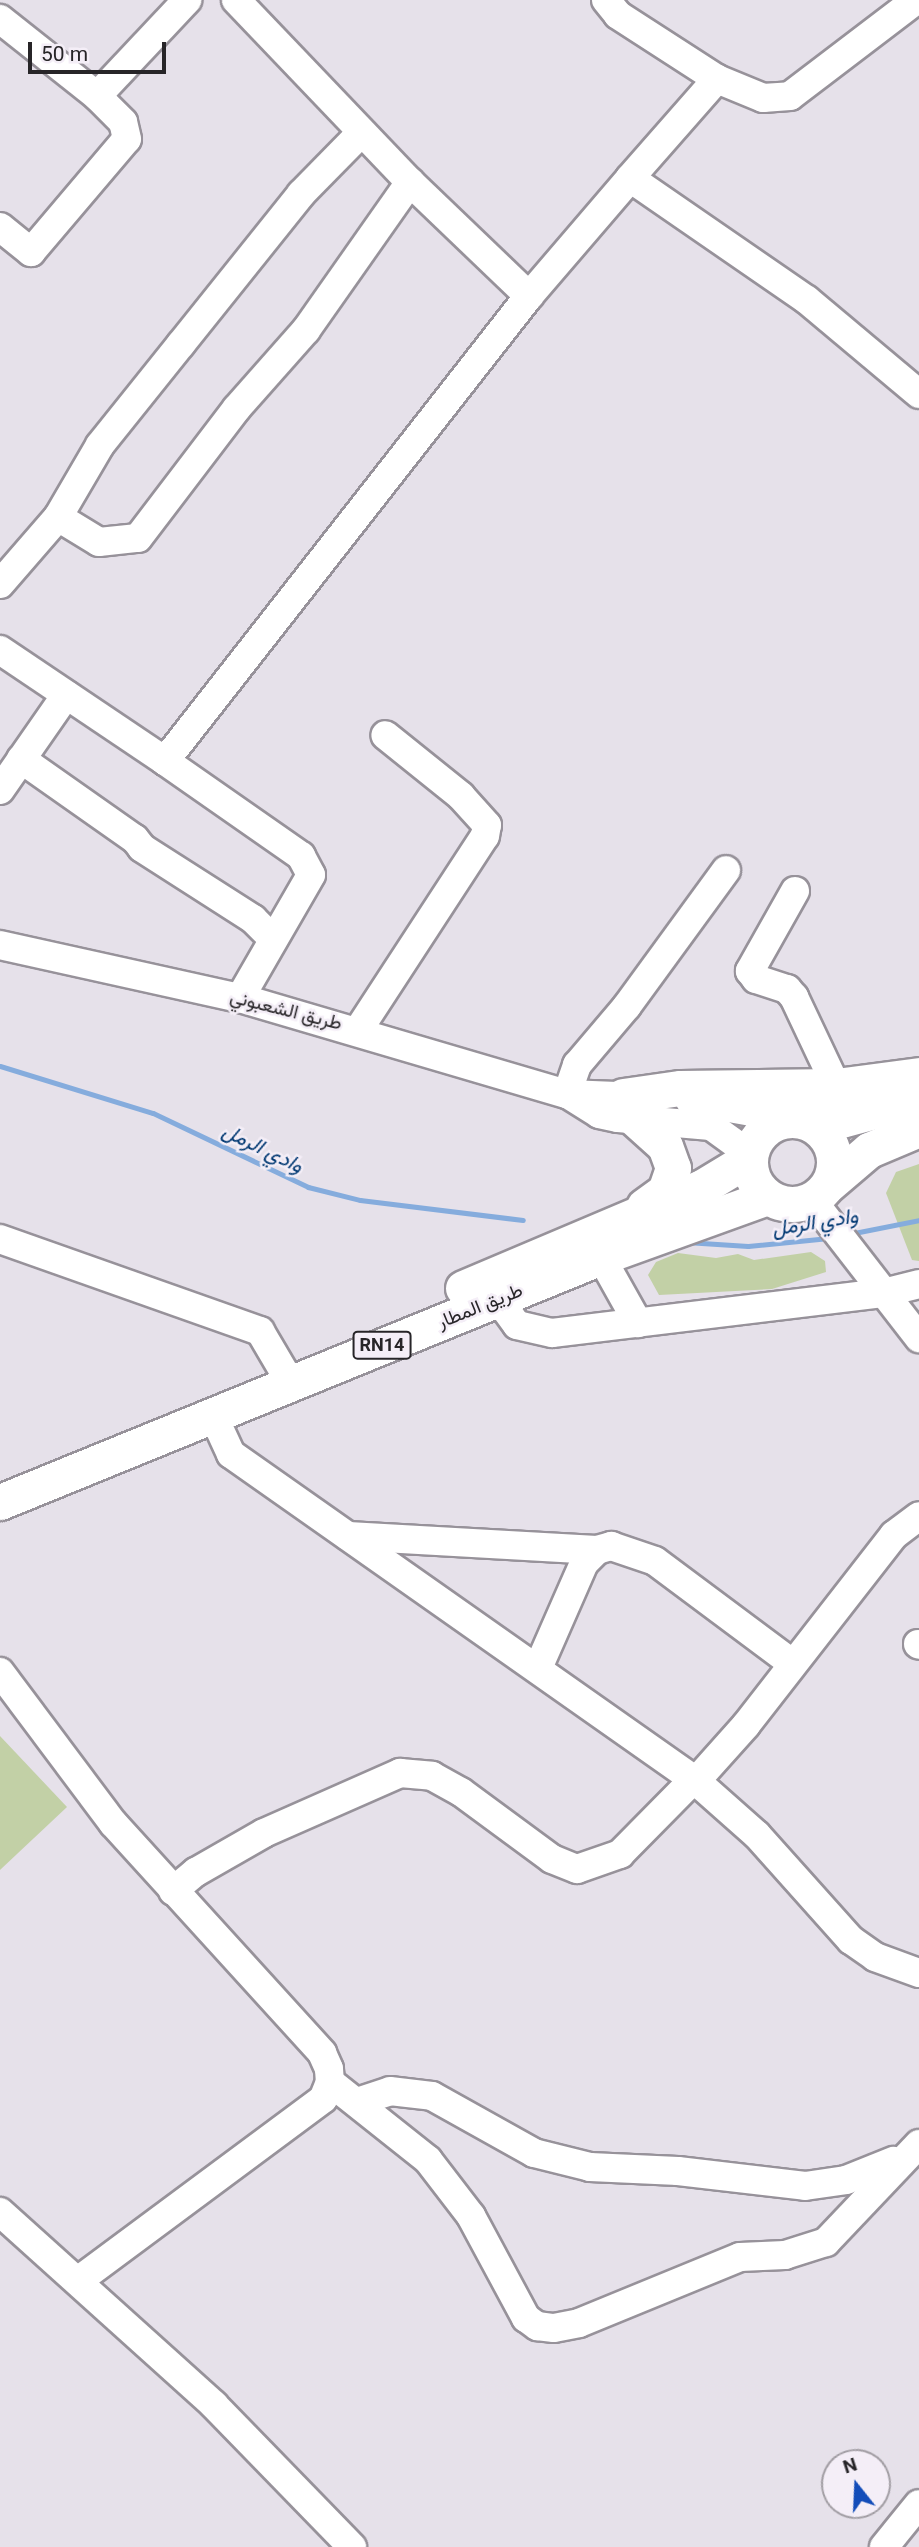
<!DOCTYPE html>
<meta charset="utf-8">
<style>
body{margin:0}
#map{position:relative;width:919px;height:2547px;overflow:hidden;background:#e6e1ea;font-family:Roboto,Vazirmatn,sans-serif}
div>[style]{position:absolute}
[style*='--x']{left:calc(var(--x)*1px);top:calc(var(--y)*1px);width:calc(var(--w)*1px);rotate:calc(var(--a)*1deg)}
.green>*{inset:0;background:#c2d0a6}
.stream>*{height:5px;margin:-2.5px;padding:0 2.5px;transform-origin:2.5px;border-radius:2.5px;background:#85acdd}
.roads{filter:drop-shadow(2px 0 #97929a) drop-shadow(-2px 0 #97929a) drop-shadow(0 2px #97929a) drop-shadow(0 -2px #97929a)}
.minor>*{height:28px;margin:-14px;padding:0 14px;transform-origin:14px;border-radius:14px;background:#fff}
.major>*{height:35px;margin:-17.5px;padding:0 17.5px;transform-origin:17.5px;border-radius:17.5px;background:#fff}
.major>.ring{margin:-17.5px;padding:0;box-sizing:content-box;background:none;border:35px solid #fff;border-radius:50%}
span{translate:-50% -50%;white-space:nowrap;text-align:center;line-height:1.15;-webkit-text-stroke:5px #f4eef7;paint-order:stroke}
.shield-label span{padding:2px 5px;background:#f4eef7;border:2px solid;border-radius:5px;-webkit-text-stroke-width:0}
.shield-label{font-size:18px;color:#272528;font-weight:700}
.street-label{font-size:19px;color:#272528}
.water-label{font-size:21px;color:#003872;font-style:italic}
.north{position:absolute;left:821px;top:2449px;width:70px;height:70px;box-sizing:border-box;background:#f4eef7;border:2px solid #a29ea4;border-radius:50%;rotate:342deg;font-size:19px;font-weight:700;line-height:28px;text-align:center;color:#272528}
.north::after{content:'';display:block;margin:auto;width:24px;height:32px;background:#134db9;clip-path:polygon(50% 0,100% 100%,50% 72%,0 100%)}
.scale{position:absolute;left:28px;top:42px;width:138px;height:32px;box-sizing:border-box;border:4px solid #272528;border-top:0;padding-left:9px;font-size:21px;line-height:24px;white-space:nowrap;color:#272528;-webkit-text-stroke:5px #f4eef7;paint-order:stroke}
</style>
<div id="map">
<div class="green">
<div style="clip-path:polygon(919px 1164px,919px 1261px,912px 1260px,886px 1193px,896px 1172px)"></div>
<div style="clip-path:polygon(811px 1252px,825px 1261px,826px 1272px,772px 1289px,659px 1295px,648px 1275px,656px 1262px,678px 1253px,716px 1258px,738px 1254px,754px 1260px)"></div>
<div style="clip-path:polygon(0 1736px,67px 1807px,0 1870px)"></div>
</div>
<div class="stream">
<div style="--x:0;--y:1066;--w:160;--a:17.1"></div>
<div style="--x:153;--y:1113;--w:172;--a:25.5"></div>
<div style="--x:308;--y:1187;--w:54;--a:14"></div>
<div style="--x:360;--y:1200;--w:164;--a:7"></div>
<div style="--x:849;--y:1234;--w:71;--a:-11.3"></div>
<div style="--x:686;--y:1242;--w:62;--a:3.7"></div>
<div style="--x:748;--y:1246;--w:81;--a:-5.6"></div>
</div>
<div class="roads">
<div class="minor">
<div style="--x:236;--y:0;--w:252;--a:46.3"></div>
<div style="--x:410;--y:182;--w:165;--a:43.8"></div>
<div style="--x:606;--y:0;--w:19;--a:51"></div>
<div style="--x:618;--y:15;--w:118;--a:32.9"></div>
<div style="--x:0;--y:19;--w:124;--a:38.4"></div>
<div style="--x:630;--y:178;--w:132;--a:-48.7"></div>
<div style="--x:717;--y:79;--w:50;--a:22.4"></div>
<div style="--x:763;--y:98;--w:27;--a:-4"></div>
<div style="--x:790;--y:96;--w:158;--a:-37.3"></div>
<div style="--x:0;--y:227;--w:40;--a:39"></div>
<div style="--x:31;--y:252;--w:148;--a:-49.7"></div>
<div style="--x:127;--y:139;--w:17;--a:-103"></div>
<div style="--x:123;--y:122;--w:37;--a:-135"></div>
<div style="--x:97;--y:96;--w:132;--a:-46.8"></div>
<div style="--x:58;--y:517;--w:48;--a:31.4"></div>
<div style="--x:99;--y:542;--w:39;--a:-6"></div>
<div style="--x:138;--y:538;--w:163;--a:-52.7"></div>
<div style="--x:237;--y:408;--w:104;--a:-48.5"></div>
<div style="--x:306;--y:330;--w:181;--a:-54.9"></div>
<div style="--x:0;--y:584;--w:89;--a:-49.1"></div>
<div style="--x:58;--y:517;--w:83;--a:-59.7"></div>
<div style="--x:100;--y:445;--w:129;--a:-51.3"></div>
<div style="--x:181;--y:344;--w:192;--a:-51.3"></div>
<div style="--x:301;--y:194;--w:86;--a:-45.5"></div>
<div style="--x:0;--y:650;--w:199;--a:33.9"></div>
<div style="--x:165;--y:761;--w:591;--a:-51.95"></div>
<div style="--x:529;--y:296;--w:155;--a:-49.4"></div>
<div style="--x:630;--y:178;--w:215;--a:34.6"></div>
<div style="--x:807;--y:300;--w:146;--a:40"></div>
<div style="--x:21;--y:759;--w:139;--a:35.1"></div>
<div style="--x:135;--y:839;--w:11;--a:52"></div>
<div style="--x:142;--y:848;--w:132;--a:32.6"></div>
<div style="--x:253;--y:919;--w:28;--a:45"></div>
<div style="--x:165;--y:761;--w:166;--a:34.9"></div>
<div style="--x:301;--y:856;--w:21;--a:62"></div>
<div style="--x:311;--y:875;--w:142;--a:120"></div>
<div style="--x:0;--y:790;--w:116;--a:-55.2"></div>
<div style="--x:795;--y:891;--w:92;--a:119.4"></div>
<div style="--x:750;--y:971;--w:10;--a:53"></div>
<div style="--x:756;--y:979;--w:33;--a:18"></div>
<div style="--x:787;--y:989;--w:11;--a:49"></div>
<div style="--x:794;--y:997;--w:98;--a:64.7"></div>
<div style="--x:0;--y:945;--w:246;--a:12.5"></div>
<div style="--x:240;--y:998;--w:341;--a:16.4"></div>
<div style="--x:567;--y:1094;--w:75;--a:2.3"></div>
<div style="--x:359;--y:1029;--w:230;--a:-56.9"></div>
<div style="--x:485;--y:836;--w:11;--a:-80"></div>
<div style="--x:487;--y:825;--w:39;--a:-132"></div>
<div style="--x:461;--y:796;--w:97;--a:-141.2"></div>
<div style="--x:567;--y:1094;--w:31;--a:-71"></div>
<div style="--x:577;--y:1065;--w:77;--a:-49.7"></div>
<div style="--x:627;--y:1006;--w:168;--a:-53.9"></div>
<div style="--x:572;--y:1097;--w:32;--a:32"></div>
<div style="--x:599;--y:1114;--w:19;--a:12"></div>
<div style="--x:618;--y:1118;--w:93;--a:4.9"></div>
<div style="--x:711;--y:1126;--w:48;--a:35.7"></div>
<div style="--x:690;--y:1101;--w:109;--a:10.1"></div>
<div style="--x:812;--y:1200;--w:175;--a:52.2"></div>
<div style="--x:0;--y:1239;--w:276;--a:19.5"></div>
<div style="--x:260;--y:1331;--w:59;--a:59.5"></div>
<div style="--x:601;--y:1257;--w:76;--a:60.7"></div>
<div style="--x:498;--y:1299;--w:32;--a:54"></div>
<div style="--x:517;--y:1325;--w:36;--a:13"></div>
<div style="--x:552;--y:1333;--w:333;--a:-6.9"></div>
<div style="--x:883;--y:1293;--w:37;--a:-14"></div>
<div style="--x:213;--y:1415;--w:43;--a:65.2"></div>
<div style="--x:231;--y:1454;--w:568;--a:35.12"></div>
<div style="--x:696;--y:1781;--w:75;--a:-48.2"></div>
<div style="--x:746;--y:1725;--w:241;--a:-52.1"></div>
<div style="--x:894;--y:1535;--w:31;--a:-37"></div>
<div style="--x:348;--y:1536;--w:249;--a:3.2"></div>
<div style="--x:918;--y:1644;--w:1;--a:45"></div>
<div style="--x:538;--y:1668;--w:115;--a:-66.3"></div>
<div style="--x:584;--y:1563;--w:18;--a:-45"></div>
<div style="--x:597;--y:1550;--w:15;--a:-16"></div>
<div style="--x:611;--y:1546;--w:46;--a:18.8"></div>
<div style="--x:655;--y:1561;--w:171;--a:36.7"></div>
<div style="--x:0;--y:1672;--w:189;--a:53.2"></div>
<div style="--x:113;--y:1823;--w:311;--a:47.7"></div>
<div style="--x:322;--y:2053;--w:17;--a:66"></div>
<div style="--x:329;--y:2069;--w:13;--a:86"></div>
<div style="--x:330;--y:2082;--w:18;--a:112"></div>
<div style="--x:323;--y:2099;--w:305;--a:143.4"></div>
<div style="--x:696;--y:1781;--w:81;--a:41.5"></div>
<div style="--x:757;--y:1835;--w:141;--a:48.2"></div>
<div style="--x:851;--y:1940;--w:29;--a:35"></div>
<div style="--x:875;--y:1957;--w:47;--a:20"></div>
<div style="--x:173;--y:1891;--w:30;--a:-40"></div>
<div style="--x:196;--y:1872;--w:78;--a:-29.8"></div>
<div style="--x:264;--y:1833;--w:149;--a:-23.8"></div>
<div style="--x:400;--y:1773;--w:32;--a:5"></div>
<div style="--x:432;--y:1776;--w:33;--a:29"></div>
<div style="--x:461;--y:1792;--w:113;--a:36.4"></div>
<div style="--x:552;--y:1859;--w:27;--a:22"></div>
<div style="--x:577;--y:1869;--w:46;--a:-19.2"></div>
<div style="--x:620;--y:1854;--w:105;--a:-45.4"></div>
<div style="--x:330;--y:2082;--w:125;--a:38.5"></div>
<div style="--x:428;--y:2160;--w:71;--a:52.5"></div>
<div style="--x:471;--y:2216;--w:116;--a:61.7"></div>
<div style="--x:526;--y:2318;--w:14;--a:36"></div>
<div style="--x:537;--y:2326;--w:17;--a:7"></div>
<div style="--x:554;--y:2328;--w:25;--a:-11"></div>
<div style="--x:579;--y:2323;--w:174;--a:-22.3"></div>
<div style="--x:740;--y:2257;--w:45;--a:-2.5"></div>
<div style="--x:785;--y:2255;--w:43;--a:-17.6"></div>
<div style="--x:826;--y:2242;--w:135;--a:-46.5"></div>
<div style="--x:357;--y:2102;--w:35;--a:-18"></div>
<div style="--x:390;--y:2091;--w:42;--a:6.8"></div>
<div style="--x:432;--y:2096;--w:117;--a:29.2"></div>
<div style="--x:534;--y:2153;--w:58;--a:14"></div>
<div style="--x:590;--y:2167;--w:88;--a:2.6"></div>
<div style="--x:678;--y:2171;--w:128;--a:6.7"></div>
<div style="--x:805;--y:2186;--w:41;--a:-8.3"></div>
<div style="--x:846;--y:2180;--w:51;--a:-22"></div>
<div style="--x:0;--y:2212;--w:288;--a:42"></div>
<div style="--x:214;--y:2405;--w:198;--a:45.8"></div>
<div style="--x:884;--y:2547;--w:55;--a:-50.9"></div>
</div>
<div class="major">
<div style="--x:623;--y:1096;--w:58;--a:-8"></div>
<div style="--x:680;--y:1088;--w:156;--a:-0.7"></div>
<div style="--x:836;--y:1086;--w:84;--a:-7.5"></div>
<div style="--x:635;--y:1119;--w:40;--a:42"></div>
<div style="--x:665;--y:1146;--w:23;--a:70"></div>
<div style="--x:673;--y:1168;--w:24;--a:109"></div>
<div style="--x:665;--y:1191;--w:26;--a:144"></div>
<div class="ring" style="left:750px;top:1120px;width:49px;height:49px"></div>
<div style="--x:804;--y:1121;--w:37;--a:-2"></div>
<div style="--x:841;--y:1120;--w:81;--a:-15.1"></div>
<div style="--x:828;--y:1185;--w:54;--a:-40.5"></div>
<div style="--x:869;--y:1150;--w:54;--a:-22.8"></div>
<div style="--x:463;--y:1288;--w:259;--a:-22.9"></div>
<div style="--x:702;--y:1187;--w:56;--a:-31.1"></div>
<div style="--x:0;--y:1502;--w:649;--a:-22.18"></div>
<div style="--x:601;--y:1257;--w:177;--a:-19.8"></div>
</div>
</div>
<div class="shield-label">
<span style="left:382px;top:1345px">RN14</span>
</div>
<div class="street-label">
<span style="left:286px;top:1010px;rotate:14deg">طريق الشعبوني</span>
<span style="left:480px;top:1306px;rotate:-22deg">طريق المطار</span>
</div>
<div class="water-label">
<span style="left:263px;top:1148px;rotate:26deg">وادي الرمل</span>
<span style="left:815px;top:1222px;rotate:-9deg">وادي الرمل</span>
</div>
<div class="north">N</div>
<div class="scale">50 m</div>
</div>
